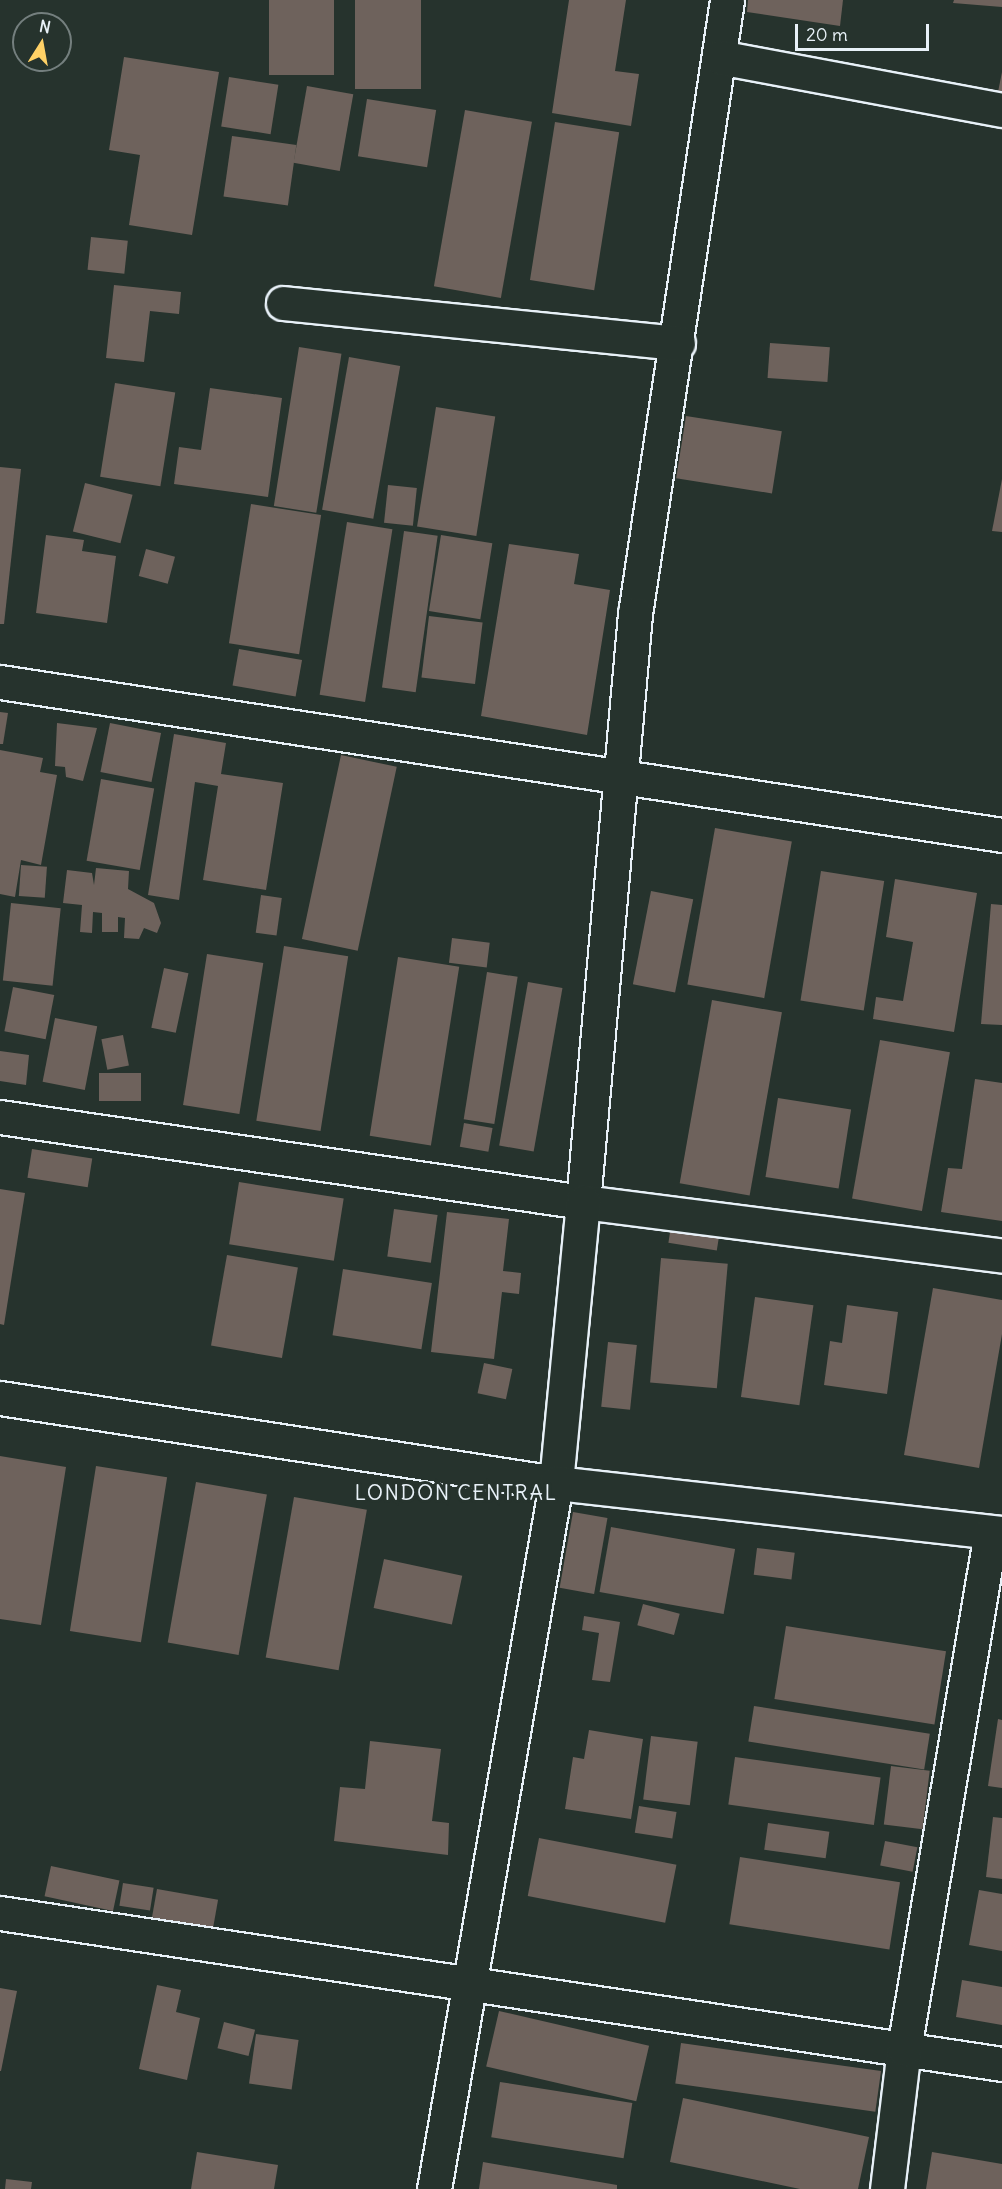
<!DOCTYPE html>
<style>
body{margin:0}
#map{position:relative;width:1002px;height:2189px;overflow:hidden;background:#26332d;font-family:Delius,sans-serif}
div>[style]{position:absolute}
[style*='--x']{left:calc(var(--x)*1px);top:calc(var(--y)*1px);width:calc(var(--w)*1px);rotate:calc(var(--a)*1deg)}
.building>*{inset:0;background:#6e625c;transform-origin:0 0}
.roads{filter:drop-shadow(2px 0 #e8f1f8) drop-shadow(-2px 0 #e8f1f8) drop-shadow(0 2px #e8f1f8) drop-shadow(0 -2px #e8f1f8)}
.minor>*{height:33px;margin:-16.5px;padding:0 16.5px;transform-origin:16.5px;border-radius:16.5px;background:#26332d}
span{translate:-50% -50%;white-space:nowrap;text-align:center;line-height:1.15;-webkit-text-stroke:6px #26332d;paint-order:stroke}
.quarter-label{font-size:21px;color:#e8f1f8;letter-spacing:1.5px}
.north{position:absolute;left:12px;top:12px;width:60px;height:60px;box-sizing:border-box;background:#26332d;border:2px solid #747f7e;border-radius:50%;rotate:11deg;font-size:16px;font-weight:700;line-height:24px;text-align:center;color:#e8f1f8}
.north::after{content:'';display:block;margin:auto;width:21px;height:27px;background:#ffd166;clip-path:polygon(50% 0,100% 100%,50% 72%,0 100%)}
.scale{position:absolute;left:795px;top:24px;width:134px;height:27px;box-sizing:border-box;border:3px solid #e8f1f8;border-top:0;padding-left:8px;font-size:18px;line-height:21px;white-space:nowrap;color:#e8f1f8;-webkit-text-stroke:4px #26332d;paint-order:stroke}
</style>
<div id="map">
<div class="building">
<div style="left:269px;top:0;width:65px;height:75px"></div>
<div style="left:355px;top:0;width:66px;height:89px"></div>
<div style="clip-path:polygon(569px 0,626px 0,615px 71px,639px 74px,631px 126px,552px 113px)"></div>
<div style="clip-path:polygon(748px 0,843px 0,840px 26px,747px 12px)"></div>
<div style="clip-path:polygon(954px 0,1002px 0,1002px 7px,953px 3px)"></div>
<div style="clip-path:polygon(124px 57px,219px 72px,192px 235px,129px 225px,140px 155px,109px 150px)"></div>
<div style="clip-path:polygon(1002px 72px,1002px 98px,997px 97px)"></div>
<div style="left:229px;top:77px;width:50px;height:50px;rotate:9deg"></div>
<div style="left:307px;top:86px;width:47px;height:78px;rotate:10deg"></div>
<div style="left:367px;top:99px;width:70px;height:58px;rotate:9deg"></div>
<div style="left:465px;top:110px;width:68px;height:179px;rotate:10deg"></div>
<div style="left:555px;top:122px;width:65px;height:160px;rotate:9deg"></div>
<div style="left:232px;top:136px;width:65px;height:61px;rotate:8deg"></div>
<div style="left:91px;top:237px;width:37px;height:33px;rotate:6deg"></div>
<div style="clip-path:polygon(114px 285px,181px 292px,179px 314px,150px 311px,144px 362px,106px 358px)"></div>
<div style="left:770px;top:343px;width:60px;height:35px;rotate:4deg"></div>
<div style="left:299px;top:347px;width:43px;height:161px;rotate:9deg"></div>
<div style="left:349px;top:357px;width:52px;height:155px;rotate:10deg"></div>
<div style="left:115px;top:383px;width:61px;height:95px;rotate:9deg"></div>
<div style="clip-path:polygon(210px 388px,282px 398px,268px 497px,174px 484px,179px 447px,201px 450px)"></div>
<div style="left:436px;top:407px;width:60px;height:121px;rotate:9deg"></div>
<div style="left:686px;top:416px;width:97px;height:63px;rotate:9deg"></div>
<div style="clip-path:polygon(0 467px,21px 469px,4px 624px,0 624px)"></div>
<div style="clip-path:polygon(1002px 479px,1002px 532px,992px 531px)"></div>
<div style="left:85px;top:483px;width:49px;height:50px;rotate:14deg"></div>
<div style="left:388px;top:485px;width:29px;height:38px;rotate:6deg"></div>
<div style="left:251px;top:504px;width:71px;height:141px;rotate:9deg"></div>
<div style="left:347px;top:522px;width:46px;height:175px;rotate:9deg"></div>
<div style="left:404px;top:531px;width:34px;height:158px;rotate:8deg"></div>
<div style="clip-path:polygon(46px 535px,84px 540px,82px 551px,116px 556px,107px 623px,36px 613px)"></div>
<div style="left:441px;top:535px;width:52px;height:77px;rotate:9deg"></div>
<div style="clip-path:polygon(509px 544px,579px 554px,574px 584px,610px 590px,587px 735px,481px 716px)"></div>
<div style="left:146px;top:549px;width:30px;height:28px;rotate:15deg"></div>
<div style="left:429px;top:616px;width:54px;height:62px;rotate:7deg"></div>
<div style="left:239px;top:649px;width:64px;height:37px;rotate:10deg"></div>
<div style="clip-path:polygon(0 712px,8px 713px,3px 744px,0 744px)"></div>
<div style="clip-path:polygon(57px 723px,97px 728px,83px 781px,66px 777px,65px 767px,55px 766px)"></div>
<div style="left:110px;top:723px;width:52px;height:50px;rotate:11deg"></div>
<div style="clip-path:polygon(174px 734px,226px 743px,221px 774px,283px 783px,266px 890px,203px 880px,218px 786px,195px 782px,179px 900px,148px 895px)"></div>
<div style="clip-path:polygon(0 750px,43px 758px,40px 772px,57px 775px,41px 865px,21px 860px,15px 897px,0 894px)"></div>
<div style="left:341px;top:755px;width:57px;height:188px;rotate:12deg"></div>
<div style="left:101px;top:779px;width:54px;height:83px;rotate:10deg"></div>
<div style="left:715px;top:828px;width:78px;height:159px;rotate:10deg"></div>
<div style="left:21px;top:865px;width:26px;height:31px;rotate:4deg"></div>
<div style="clip-path:polygon(96px 868px,129px 871px,128px 889px,154px 903px,161px 923px,157px 933px,144px 928px,139px 939px,124px 938px,125px 918px,118px 917px,118px 932px,102px 932px,102px 913px,93px 912px,92px 933px,80px 932px,82px 905px,63px 903px,67px 870px,92px 873px,94px 885px)"></div>
<div style="left:821px;top:871px;width:64px;height:131px;rotate:9deg"></div>
<div style="clip-path:polygon(895px 879px,977px 893px,954px 1032px,873px 1019px,876px 997px,903px 1001px,913px 942px,886px 937px)"></div>
<div style="left:651px;top:891px;width:43px;height:95px;rotate:11deg"></div>
<div style="left:261px;top:895px;width:21px;height:38px;rotate:8deg"></div>
<div style="left:11px;top:903px;width:50px;height:78px;rotate:6deg"></div>
<div style="clip-path:polygon(991px 904px,1002px 905px,1002px 1025px,981px 1024px)"></div>
<div style="left:452px;top:938px;width:38px;height:25px;rotate:7deg"></div>
<div style="left:284px;top:946px;width:65px;height:177px;rotate:9deg"></div>
<div style="left:207px;top:954px;width:57px;height:153px;rotate:9deg"></div>
<div style="left:398px;top:957px;width:62px;height:181px;rotate:9deg"></div>
<div style="left:164px;top:968px;width:25px;height:61px;rotate:12deg"></div>
<div style="left:487px;top:972px;width:31px;height:149px;rotate:9deg"></div>
<div style="left:528px;top:982px;width:35px;height:166px;rotate:10deg"></div>
<div style="left:13px;top:987px;width:42px;height:45px;rotate:11deg"></div>
<div style="left:712px;top:1000px;width:71px;height:186px;rotate:10deg"></div>
<div style="left:55px;top:1018px;width:43px;height:65px;rotate:11deg"></div>
<div style="left:123px;top:1035px;width:31px;height:22px;rotate:79deg"></div>
<div style="left:880px;top:1040px;width:71px;height:161px;rotate:10deg"></div>
<div style="clip-path:polygon(0 1051px,29px 1055px,26px 1085px,0 1081px)"></div>
<div style="left:99px;top:1073px;width:42px;height:28px"></div>
<div style="clip-path:polygon(975px 1079px,1002px 1083px,1002px 1221px,941px 1212px,948px 1168px,962px 1169px)"></div>
<div style="left:778px;top:1098px;width:74px;height:80px;rotate:9deg"></div>
<div style="left:464px;top:1123px;width:29px;height:24px;rotate:10deg"></div>
<div style="left:32px;top:1149px;width:61px;height:29px;rotate:9deg"></div>
<div style="left:239px;top:1182px;width:106px;height:63px;rotate:9deg"></div>
<div style="clip-path:polygon(0 1189px,25px 1193px,4px 1325px,0 1324px)"></div>
<div style="left:394px;top:1209px;width:44px;height:48px;rotate:8deg"></div>
<div style="clip-path:polygon(447px 1212px,509px 1219px,503px 1271px,521px 1273px,519px 1294px,502px 1292px,494px 1359px,431px 1352px)"></div>
<div style="left:672px;top:1220px;width:49px;height:23px;rotate:9deg"></div>
<div style="left:227px;top:1255px;width:72px;height:92px;rotate:10deg"></div>
<div style="left:661px;top:1258px;width:67px;height:125px;rotate:5deg"></div>
<div style="left:343px;top:1269px;width:90px;height:67px;rotate:9deg"></div>
<div style="clip-path:polygon(933px 1288px,1002px 1300px,1002px 1334px,979px 1468px,904px 1455px)"></div>
<div style="left:755px;top:1297px;width:59px;height:101px;rotate:8deg"></div>
<div style="clip-path:polygon(847px 1305px,898px 1312px,887px 1394px,824px 1385px,830px 1341px,842px 1343px)"></div>
<div style="left:608px;top:1342px;width:29px;height:65px;rotate:6deg"></div>
<div style="left:484px;top:1363px;width:29px;height:31px;rotate:12deg"></div>
<div style="clip-path:polygon(0 1456px,66px 1467px,41px 1625px,0 1619px)"></div>
<div style="left:96px;top:1466px;width:72px;height:167px;rotate:9deg"></div>
<div style="left:196px;top:1482px;width:72px;height:163px;rotate:10deg"></div>
<div style="left:294px;top:1497px;width:74px;height:163px;rotate:10deg"></div>
<div style="left:573px;top:1512px;width:35px;height:77px;rotate:10deg"></div>
<div style="left:611px;top:1527px;width:126px;height:66px;rotate:10deg"></div>
<div style="left:757px;top:1548px;width:38px;height:27px;rotate:7deg"></div>
<div style="left:384px;top:1559px;width:80px;height:50px;rotate:12deg"></div>
<div style="left:643px;top:1604px;width:38px;height:22px;rotate:15deg"></div>
<div style="clip-path:polygon(584px 1616px,620px 1622px,610px 1682px,592px 1680px,599px 1633px,582px 1630px)"></div>
<div style="left:786px;top:1626px;width:162px;height:74px;rotate:9deg"></div>
<div style="left:754px;top:1706px;width:178px;height:36px;rotate:9deg"></div>
<div style="clip-path:polygon(998px 1719px,1002px 1720px,1002px 1788px,988px 1786px)"></div>
<div style="clip-path:polygon(589px 1730px,643px 1739px,631px 1819px,565px 1809px,573px 1757px,584px 1759px)"></div>
<div style="left:651px;top:1736px;width:47px;height:64px;rotate:7deg"></div>
<div style="clip-path:polygon(370px 1741px,441px 1749px,432px 1821px,449px 1823px,448px 1855px,334px 1841px,340px 1787px,365px 1789px)"></div>
<div style="left:735px;top:1757px;width:147px;height:48px;rotate:8deg"></div>
<div style="left:891px;top:1766px;width:39px;height:59px;rotate:7deg"></div>
<div style="left:639px;top:1806px;width:38px;height:27px;rotate:9deg"></div>
<div style="clip-path:polygon(993px 1817px,1002px 1818px,1002px 1879px,986px 1877px)"></div>
<div style="left:768px;top:1823px;width:62px;height:27px;rotate:8deg"></div>
<div style="left:539px;top:1838px;width:140px;height:59px;rotate:11deg"></div>
<div style="left:885px;top:1841px;width:33px;height:25px;rotate:11deg"></div>
<div style="left:740px;top:1857px;width:162px;height:68px;rotate:9deg"></div>
<div style="left:51px;top:1866px;width:70px;height:31px;rotate:12deg"></div>
<div style="left:123px;top:1883px;width:31px;height:23px;rotate:9deg"></div>
<div style="left:157px;top:1889px;width:62px;height:29px;rotate:10deg"></div>
<div style="clip-path:polygon(979px 1890px,1002px 1894px,1002px 1951px,969px 1945px)"></div>
<div style="clip-path:polygon(962px 1980px,1002px 1987px,1002px 2025px,956px 2017px)"></div>
<div style="clip-path:polygon(157px 1985px,181px 1990px,176px 2012px,200px 2018px,187px 2080px,139px 2069px)"></div>
<div style="clip-path:polygon(0 1988px,17px 1991px,1px 2071px,0 2071px)"></div>
<div style="left:499px;top:2011px;width:154px;height:57px;rotate:13deg"></div>
<div style="left:224px;top:2022px;width:32px;height:27px;rotate:14deg"></div>
<div style="left:256px;top:2034px;width:43px;height:50px;rotate:8deg"></div>
<div style="left:681px;top:2043px;width:202px;height:41px;rotate:8deg"></div>
<div style="left:500px;top:2082px;width:134px;height:56px;rotate:9deg"></div>
<div style="clip-path:polygon(683px 2098px,869px 2137px,858px 2189px,800px 2189px,670px 2162px)"></div>
<div style="clip-path:polygon(197px 2152px,278px 2165px,274px 2189px,191px 2189px)"></div>
<div style="clip-path:polygon(932px 2152px,1002px 2164px,1002px 2189px,926px 2189px)"></div>
<div style="clip-path:polygon(483px 2162px,617px 2185px,617px 2189px,479px 2189px)"></div>
<div style="clip-path:polygon(6px 2179px,32px 2182px,31px 2189px,5px 2189px)"></div>
</div>
<div class="roads">
<div class="minor">
<div style="--x:727;--y:0;--w:621;--a:98.52"></div>
<div style="--x:635;--y:614;--w:590;--a:95.05"></div>
<div style="--x:583;--y:1202;--w:422;--a:7.3"></div>
<div style="--x:719;--y:57;--w:288;--a:10.6"></div>
<div style="--x:283;--y:303;--w:397;--a:5.8"></div>
<div style="--x:0;--y:682;--w:1014;--a:8.68"></div>
<div style="--x:0;--y:1117;--w:589;--a:8.3"></div>
<div style="--x:583;--y:1202;--w:282;--a:95.5"></div>
<div style="--x:556;--y:1483;--w:716;--a:99.8"></div>
<div style="--x:0;--y:1398;--w:562;--a:8.69"></div>
<div style="--x:556;--y:1483;--w:449;--a:6.4"></div>
<div style="--x:0;--y:1913;--w:1013;--a:8.57"></div>
<div style="--x:887;--y:2189;--w:141;--a:-83.1"></div>
<div style="--x:904;--y:2049;--w:524;--a:-80.45"></div>
</div>
</div>
<div class="quarter-label">
<span style="left:456px;top:1493px">LONDON CENTRAL</span>
</div>
<div class="north">N</div>
<div class="scale">20 m</div>
</div>
